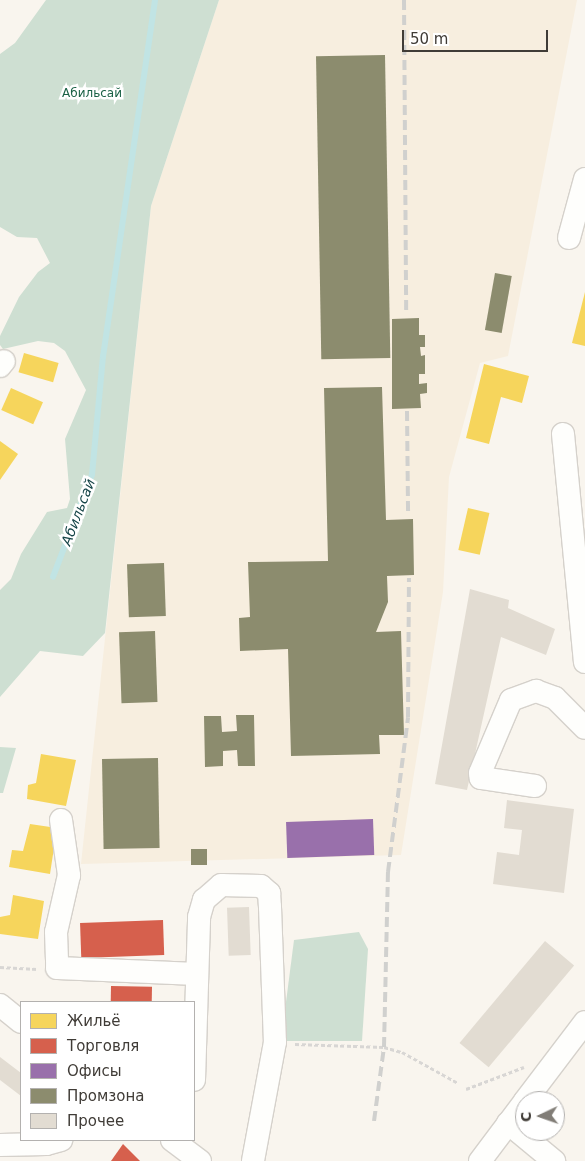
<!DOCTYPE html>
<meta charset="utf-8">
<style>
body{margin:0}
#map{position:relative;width:585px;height:1161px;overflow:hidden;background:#f9f5ee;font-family:"DejaVu Sans",sans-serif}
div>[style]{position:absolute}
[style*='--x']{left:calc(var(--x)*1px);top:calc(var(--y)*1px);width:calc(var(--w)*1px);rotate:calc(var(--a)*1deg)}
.built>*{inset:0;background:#f7eedf}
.green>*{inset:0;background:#cedfd2}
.homes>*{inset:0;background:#f6d55c;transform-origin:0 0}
.shops>*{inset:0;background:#d6604d;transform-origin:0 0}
.offices>*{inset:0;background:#9970ab;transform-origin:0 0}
.industry>*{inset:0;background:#8c8c6e;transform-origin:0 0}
.stream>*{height:5.5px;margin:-2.75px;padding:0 2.75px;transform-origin:2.75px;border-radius:2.75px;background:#c1e4e4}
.building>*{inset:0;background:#e2dcd2;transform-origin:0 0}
.path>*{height:3px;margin-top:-1.5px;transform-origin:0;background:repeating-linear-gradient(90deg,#d8d6d4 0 4px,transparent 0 6.5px)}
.roads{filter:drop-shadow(1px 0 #d5d1cb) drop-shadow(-1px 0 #d5d1cb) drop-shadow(0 1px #d5d1cb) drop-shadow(0 -1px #d5d1cb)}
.minor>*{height:22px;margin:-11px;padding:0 11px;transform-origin:11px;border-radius:11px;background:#fefefc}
.rail>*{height:4px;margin-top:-2px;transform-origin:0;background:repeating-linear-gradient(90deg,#d0d0ce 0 10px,transparent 0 15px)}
span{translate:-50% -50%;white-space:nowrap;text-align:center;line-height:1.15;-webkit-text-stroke:5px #fff;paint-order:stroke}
.park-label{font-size:12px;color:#1a6145}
.water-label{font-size:14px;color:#164548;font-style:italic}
.legend{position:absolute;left:20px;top:1001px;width:175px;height:140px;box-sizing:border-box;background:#fff;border:1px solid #b3b1af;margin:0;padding:6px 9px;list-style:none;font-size:15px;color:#403c37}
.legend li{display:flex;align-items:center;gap:10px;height:25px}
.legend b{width:25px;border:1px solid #b3b1af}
.north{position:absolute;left:515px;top:1091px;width:50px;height:50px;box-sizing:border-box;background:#fff;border:1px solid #b3b1af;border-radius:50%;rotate:267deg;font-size:14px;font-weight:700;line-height:20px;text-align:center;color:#403c37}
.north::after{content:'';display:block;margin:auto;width:18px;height:22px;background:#817d77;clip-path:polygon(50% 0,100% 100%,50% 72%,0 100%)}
.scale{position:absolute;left:402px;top:30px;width:146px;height:22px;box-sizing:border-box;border:2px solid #403c37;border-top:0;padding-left:6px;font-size:15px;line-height:18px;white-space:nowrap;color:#403c37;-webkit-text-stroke:4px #fff;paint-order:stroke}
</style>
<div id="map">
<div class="built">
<div style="clip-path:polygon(219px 0,577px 0,508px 356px,480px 363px,449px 477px,443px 592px,401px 855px,81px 864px,151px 206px)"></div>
</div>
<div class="green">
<div style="clip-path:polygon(46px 0,219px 0,151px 206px,105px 633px,83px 656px,40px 651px,0 697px,0 590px,11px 579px,21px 554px,47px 512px,67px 508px,70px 499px,65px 439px,86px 390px,65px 351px,54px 343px,38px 341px,3px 349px,0 345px,0 336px,19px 297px,38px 272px,50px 263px,37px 238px,17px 237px,0 227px,0 54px,15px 43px)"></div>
<div style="clip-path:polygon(0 747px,16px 748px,3px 793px,0 793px)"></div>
<div style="clip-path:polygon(359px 932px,368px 949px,362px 1041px,281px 1041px,294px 940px)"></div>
</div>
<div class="homes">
<div style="clip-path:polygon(585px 292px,585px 346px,572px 343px)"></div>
<div style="left:24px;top:353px;width:36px;height:20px;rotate:16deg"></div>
<div style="clip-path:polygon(484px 364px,529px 376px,522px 403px,501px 397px,489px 444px,466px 438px)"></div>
<div style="left:11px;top:388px;width:35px;height:24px;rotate:24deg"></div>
<div style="clip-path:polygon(0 441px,18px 454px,0 480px)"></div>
<div style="left:468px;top:508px;width:22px;height:43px;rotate:13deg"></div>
<div style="clip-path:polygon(41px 754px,76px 760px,66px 806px,27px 799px,28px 785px,36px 783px)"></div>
<div style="clip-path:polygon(30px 824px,57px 828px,50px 874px,9px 867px,12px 850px,23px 851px)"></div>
<div style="clip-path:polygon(13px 895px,44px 901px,38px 939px,0 934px,0 917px,10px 915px)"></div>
</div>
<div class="shops">
<div style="left:163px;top:920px;width:35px;height:83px;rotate:88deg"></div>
<div style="left:111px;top:986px;width:41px;height:16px;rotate:1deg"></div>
<div style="clip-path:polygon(123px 1144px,140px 1161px,111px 1161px)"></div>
</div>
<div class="offices">
<div style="left:373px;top:819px;width:36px;height:87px;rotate:88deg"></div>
</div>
<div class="industry">
<div style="left:385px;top:55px;width:303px;height:69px;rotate:89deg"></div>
<div style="left:495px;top:273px;width:17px;height:58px;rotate:10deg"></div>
<div style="clip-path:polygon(419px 318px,419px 335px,425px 335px,425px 347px,420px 347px,421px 356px,425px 355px,425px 374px,419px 374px,419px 384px,427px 383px,427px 393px,420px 394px,421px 408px,392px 409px,392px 319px)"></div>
<div style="clip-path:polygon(382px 387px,386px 520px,413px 519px,414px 575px,387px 576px,388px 602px,376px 632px,401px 631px,404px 735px,379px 735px,380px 754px,291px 756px,288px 649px,240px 651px,239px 618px,250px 617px,248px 562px,328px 561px,324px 388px)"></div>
<div style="left:164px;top:563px;width:53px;height:37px;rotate:88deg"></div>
<div style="left:155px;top:631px;width:71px;height:36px;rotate:88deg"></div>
<div style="clip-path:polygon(236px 715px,254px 715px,255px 766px,238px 766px,237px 750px,223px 751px,223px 766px,205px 767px,204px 716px,221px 716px,222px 732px,237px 731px)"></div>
<div style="left:158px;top:758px;width:90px;height:56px;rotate:89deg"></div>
<div style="left:191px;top:849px;width:16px;height:16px"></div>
</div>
<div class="stream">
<div style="--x:53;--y:577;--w:109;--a:-69.1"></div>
<div style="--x:92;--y:475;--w:119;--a:-84.7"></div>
<div style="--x:103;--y:357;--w:361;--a:-81.7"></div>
</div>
<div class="building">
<div style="clip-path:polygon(470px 589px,509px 600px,508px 608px,555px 629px,546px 655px,501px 637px,467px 790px,435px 784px)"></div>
<div style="clip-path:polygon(507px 800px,574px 809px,564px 893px,493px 884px,497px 852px,519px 855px,522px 830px,504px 828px)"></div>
<div style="left:249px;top:907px;width:48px;height:22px;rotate:88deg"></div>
<div style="left:545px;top:941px;width:38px;height:133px;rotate:40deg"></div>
<div style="clip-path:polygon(0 1057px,21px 1073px,21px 1096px,0 1080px)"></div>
</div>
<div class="path">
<div style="--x:0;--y:967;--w:37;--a:3"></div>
<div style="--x:295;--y:1044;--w:89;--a:1.9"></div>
<div style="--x:384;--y:1047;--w:19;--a:16"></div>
<div style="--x:402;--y:1052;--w:64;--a:29"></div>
<div style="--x:466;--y:1089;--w:62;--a:-20.8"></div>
</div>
<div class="roads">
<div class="minor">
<div style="--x:569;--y:238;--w:61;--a:-74.8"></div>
<div style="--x:0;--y:366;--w:6;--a:-51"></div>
<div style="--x:563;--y:434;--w:229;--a:84.5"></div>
<div style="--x:535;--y:786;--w:55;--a:-171.6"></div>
<div style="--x:481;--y:778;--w:5;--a:-101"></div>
<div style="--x:480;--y:773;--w:79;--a:-67"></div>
<div style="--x:511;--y:700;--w:27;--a:-20"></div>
<div style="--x:536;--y:691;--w:20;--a:20"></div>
<div style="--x:555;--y:698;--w:42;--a:45"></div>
<div style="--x:61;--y:820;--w:56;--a:81.7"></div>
<div style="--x:69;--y:875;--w:58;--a:102.8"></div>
<div style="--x:56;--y:932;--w:36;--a:88"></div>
<div style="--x:57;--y:968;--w:140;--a:2.5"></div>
<div style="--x:0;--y:1005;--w:27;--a:39"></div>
<div style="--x:194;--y:1080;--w:163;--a:-88.2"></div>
<div style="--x:199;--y:917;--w:18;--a:-74"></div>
<div style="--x:204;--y:900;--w:23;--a:-41"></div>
<div style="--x:221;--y:885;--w:40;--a:1.4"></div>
<div style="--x:261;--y:886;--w:11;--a:41"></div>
<div style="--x:269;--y:893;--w:14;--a:86"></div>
<div style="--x:270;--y:907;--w:135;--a:87.9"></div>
<div style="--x:275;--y:1042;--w:121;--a:100.5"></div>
<div style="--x:525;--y:1101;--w:99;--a:-52.8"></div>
<div style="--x:508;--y:1123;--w:60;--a:39.6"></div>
<div style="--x:172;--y:1140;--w:35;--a:37"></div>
<div style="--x:0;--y:1145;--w:46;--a:-1.2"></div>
<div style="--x:46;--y:1144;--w:16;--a:-15"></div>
<div style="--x:480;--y:1161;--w:75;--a:-53.1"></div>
</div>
</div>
<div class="rail">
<div style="--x:404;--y:0;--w:315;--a:89.6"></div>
<div style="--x:407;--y:411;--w:101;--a:89.4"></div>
<div style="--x:374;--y:1121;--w:75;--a:-82.3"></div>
<div style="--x:384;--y:1047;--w:175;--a:-88.7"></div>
<div style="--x:388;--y:872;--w:156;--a:-82.6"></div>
<div style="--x:408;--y:717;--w:139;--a:-89.6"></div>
</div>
<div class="park-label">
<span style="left:92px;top:94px">Абильсай</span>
</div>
<div class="water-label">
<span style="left:78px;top:512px;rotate:-69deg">Абильсай</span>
</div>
<ul class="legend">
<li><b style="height:14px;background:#f6d55c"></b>Жильё</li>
<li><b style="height:14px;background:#d6604d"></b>Торговля</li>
<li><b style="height:14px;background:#9970ab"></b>Офисы</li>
<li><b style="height:14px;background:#8c8c6e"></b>Промзона</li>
<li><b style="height:14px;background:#e2dcd2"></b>Прочее</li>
</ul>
<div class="north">С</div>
<div class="scale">50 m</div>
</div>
